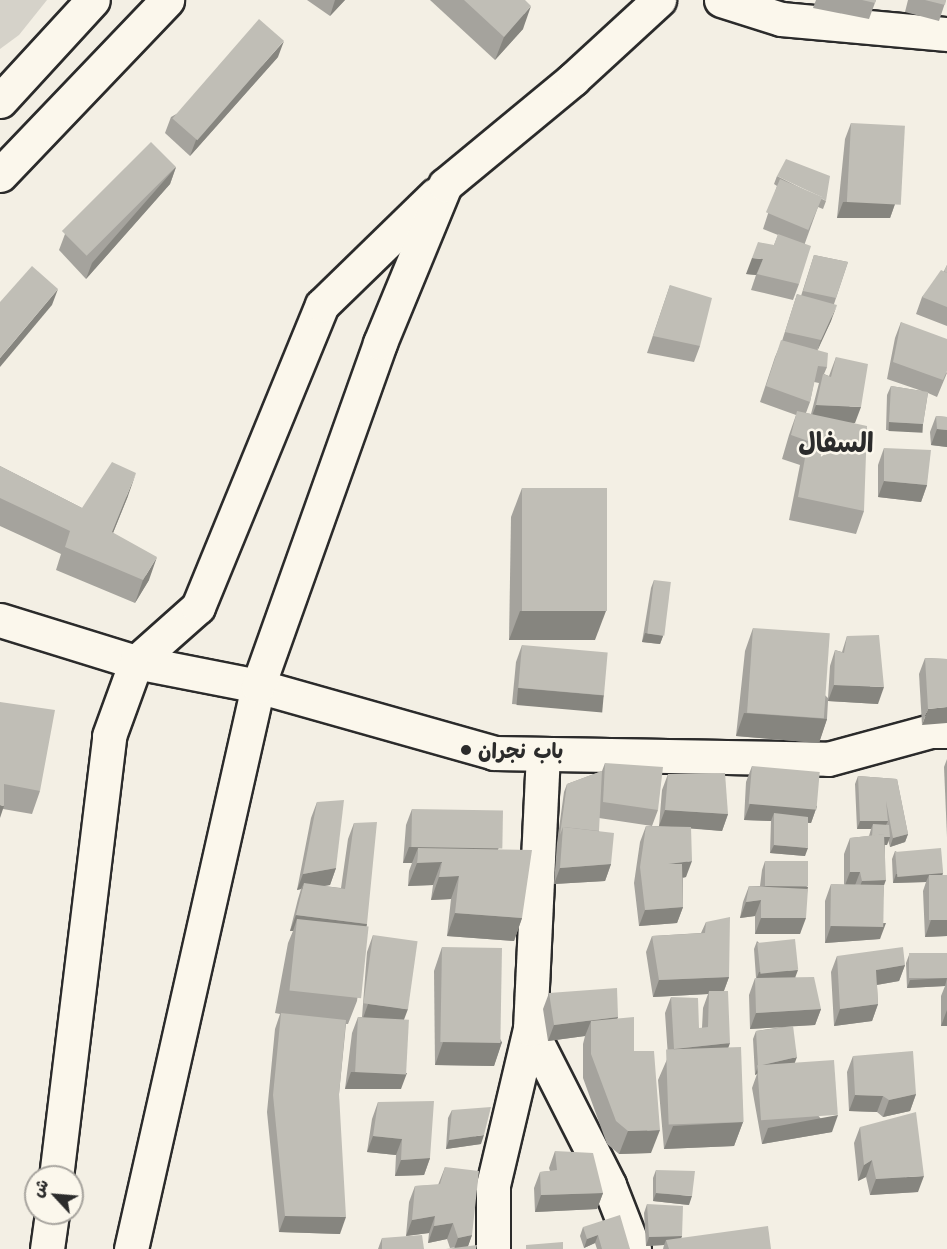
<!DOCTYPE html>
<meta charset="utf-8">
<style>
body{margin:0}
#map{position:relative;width:947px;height:1249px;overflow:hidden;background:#f3efe4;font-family:Mali,"Playpen Sans Arabic",sans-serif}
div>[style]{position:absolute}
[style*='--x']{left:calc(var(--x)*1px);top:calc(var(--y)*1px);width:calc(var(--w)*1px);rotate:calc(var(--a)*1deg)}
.green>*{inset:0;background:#d5d2c9}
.roads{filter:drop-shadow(2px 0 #2b2b2b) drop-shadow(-2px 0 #2b2b2b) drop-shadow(0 2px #2b2b2b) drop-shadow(0 -2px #2b2b2b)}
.minor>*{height:33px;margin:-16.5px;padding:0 16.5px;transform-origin:16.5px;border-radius:16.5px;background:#fbf7ec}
.major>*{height:33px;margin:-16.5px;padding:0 16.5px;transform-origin:16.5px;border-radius:16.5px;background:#fbf7ec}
.wall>*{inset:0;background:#a5a39d}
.shaded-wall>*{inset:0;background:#86857f;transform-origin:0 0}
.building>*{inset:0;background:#c0beb6;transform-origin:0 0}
.dots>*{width:16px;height:16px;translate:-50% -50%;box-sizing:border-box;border:3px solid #fbf7ec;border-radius:50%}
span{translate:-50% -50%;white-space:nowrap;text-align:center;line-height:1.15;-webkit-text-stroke:5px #fbf7ec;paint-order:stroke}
.poi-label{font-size:21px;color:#2b2b2b;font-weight:700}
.left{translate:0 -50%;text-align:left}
.district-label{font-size:27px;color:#2b2b2b;font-weight:700}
.north{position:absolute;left:24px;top:1165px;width:60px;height:60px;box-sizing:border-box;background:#fbf7ec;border:2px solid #a8a59f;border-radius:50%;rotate:296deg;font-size:16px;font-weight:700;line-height:24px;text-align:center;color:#2b2b2b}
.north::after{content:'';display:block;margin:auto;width:21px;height:27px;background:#2b2b2b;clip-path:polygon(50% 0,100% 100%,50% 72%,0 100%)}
</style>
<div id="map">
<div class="green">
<div style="clip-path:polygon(0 0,47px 0,19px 35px,0 49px)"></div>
</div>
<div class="roads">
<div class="minor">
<div style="--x:721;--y:0;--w:63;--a:17.6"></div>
<div style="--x:781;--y:19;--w:167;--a:5.2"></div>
<div style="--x:0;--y:620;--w:142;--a:17.2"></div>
<div style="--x:136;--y:662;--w:124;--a:11.1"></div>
<div style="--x:258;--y:686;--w:245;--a:15.8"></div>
<div style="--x:494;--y:753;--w:334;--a:1"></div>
<div style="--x:828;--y:759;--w:107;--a:-15.2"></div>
<div style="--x:931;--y:731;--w:16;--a:0"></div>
<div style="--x:530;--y:1029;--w:175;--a:63.1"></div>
<div style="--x:609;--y:1185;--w:69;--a:68.7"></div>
<div style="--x:56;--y:1177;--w:444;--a:-83.1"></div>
<div style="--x:109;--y:736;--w:79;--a:-70"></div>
<div style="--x:136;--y:662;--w:83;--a:-41.6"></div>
<div style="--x:198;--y:607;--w:326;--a:-67.7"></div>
<div style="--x:322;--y:305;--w:158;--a:-44.2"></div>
<div style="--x:47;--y:1249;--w:36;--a:-82"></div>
<div style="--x:131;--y:1249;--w:577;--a:-77.29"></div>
<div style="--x:258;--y:686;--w:364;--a:-70.4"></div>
<div style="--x:380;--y:343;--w:171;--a:-67.6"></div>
<div style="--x:445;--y:185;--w:166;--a:-39.6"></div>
<div style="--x:573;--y:79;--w:117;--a:-42.6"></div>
<div style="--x:493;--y:1249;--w:64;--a:-90"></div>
<div style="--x:493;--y:1185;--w:160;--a:-76.7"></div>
<div style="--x:530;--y:1029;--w:273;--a:-87.3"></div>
</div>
<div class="major">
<div style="--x:0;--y:101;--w:137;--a:-47.4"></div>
<div style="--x:0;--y:175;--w:242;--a:-46.3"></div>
</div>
</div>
<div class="wall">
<div style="clip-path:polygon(307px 0,345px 0,330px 16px)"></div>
<div style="clip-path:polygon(430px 0,525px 0,523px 29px,495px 60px)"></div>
<div style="clip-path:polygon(816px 0,876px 0,869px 19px,813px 8px)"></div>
<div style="clip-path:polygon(908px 0,946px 0,939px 21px,905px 12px)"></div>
<div style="clip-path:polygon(278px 57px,190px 156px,165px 133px,171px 117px)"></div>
<div style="clip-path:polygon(851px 123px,896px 201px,890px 218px,837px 218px,845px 139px)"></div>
<div style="clip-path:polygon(176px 167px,170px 184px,86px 279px,59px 250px,65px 234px)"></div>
<div style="clip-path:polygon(777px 176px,826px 201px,823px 209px,818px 207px,805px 243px,799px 284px,793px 300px,751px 290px,756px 275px,746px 274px,774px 245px,778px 235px,763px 229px,777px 186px,774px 184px)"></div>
<div style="clip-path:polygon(evenodd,814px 255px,848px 262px,834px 304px,831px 321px,817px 350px,827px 367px,824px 374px,829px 376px,836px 357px,854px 423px,864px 511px,856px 534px,789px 520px,800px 465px,782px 459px,789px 435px,796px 415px,760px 402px,775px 357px,782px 341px,797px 294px,801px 296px,814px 255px,814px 382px,819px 383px,811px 414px,806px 413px,810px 402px,814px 382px)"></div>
<div style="clip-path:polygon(947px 265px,947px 326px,916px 314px,922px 297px,944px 271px)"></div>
<div style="clip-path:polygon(670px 285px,700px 346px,694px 362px,647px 353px)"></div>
<div style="clip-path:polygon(901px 322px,947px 373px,937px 397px,928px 393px,923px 424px,920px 432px,886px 430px,887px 395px,891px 386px,922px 391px,887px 379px,895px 338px)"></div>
<div style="clip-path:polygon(936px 416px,947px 417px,947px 447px,931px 445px,930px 432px)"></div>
<div style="clip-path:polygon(884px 448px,927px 485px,921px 502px,878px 497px,878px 465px)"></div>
<div style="clip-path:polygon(0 466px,82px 508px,128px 496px,113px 533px,149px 580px,135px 603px,56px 570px,61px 554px,0 526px)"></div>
<div style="clip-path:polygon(522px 488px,595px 640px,509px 640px,511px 517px)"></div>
<div style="clip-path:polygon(654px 580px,663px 636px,660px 644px,642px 642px,651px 588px)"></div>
<div style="clip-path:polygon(753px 628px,828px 698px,830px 666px,835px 650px,842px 652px,847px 636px,878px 704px,828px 701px,827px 719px,819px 743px,736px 736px,745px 651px)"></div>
<div style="clip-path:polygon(522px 645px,604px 695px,598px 711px,512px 704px,516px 662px)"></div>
<div style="clip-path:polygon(925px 658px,947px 659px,922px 725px,919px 674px)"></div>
<div style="clip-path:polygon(0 702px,40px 791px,32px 814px,3px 809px)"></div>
<div style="clip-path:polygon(947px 759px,947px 837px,944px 767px)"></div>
<div style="clip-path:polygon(605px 763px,658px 810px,652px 826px,599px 818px,599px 831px,611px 864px,605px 881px,554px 884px,557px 843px,564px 792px,567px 784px,602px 771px)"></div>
<div style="clip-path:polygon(752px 766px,817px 806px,811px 823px,808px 823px,805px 856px,770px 853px,771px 821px,744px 820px,746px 782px)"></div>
<div style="clip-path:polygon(668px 774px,728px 814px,722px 831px,691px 828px,686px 877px,683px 878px,683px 907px,677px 923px,639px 926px,634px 883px,640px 842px,646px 826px,659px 826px,662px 790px)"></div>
<div style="clip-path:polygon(858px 776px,897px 779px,908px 834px,905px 842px,890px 847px,888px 840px,887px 845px,885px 845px,884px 886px,880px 939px,825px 943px,825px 901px,831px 884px,844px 885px,844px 854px,850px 838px,869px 836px,871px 829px,857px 829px,855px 784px)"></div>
<div style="clip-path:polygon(317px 802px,336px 868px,330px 885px,324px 886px,341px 888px,348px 839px,354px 823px,367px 924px,357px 1001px,348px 1024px,346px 1024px,339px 1094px,340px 1234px,279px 1232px,267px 1112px,275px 1029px,280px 1014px,275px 1013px,288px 943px,293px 931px,290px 931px,298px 899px,301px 889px,297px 890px,311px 818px)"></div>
<div style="clip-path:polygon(412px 809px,498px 850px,522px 918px,514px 941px,447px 936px,451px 899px,431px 900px,433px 885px,408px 886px,409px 871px,412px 863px,403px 863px,406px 825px)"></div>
<div style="clip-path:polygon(895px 851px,943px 875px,947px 875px,947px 936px,925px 937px,923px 891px,926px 882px,893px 883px,892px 859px)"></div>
<div style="clip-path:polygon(765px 861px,808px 887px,800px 934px,755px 934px,755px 916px,740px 918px,743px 902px,749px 886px,760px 886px,762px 870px)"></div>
<div style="clip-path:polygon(706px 922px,729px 977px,724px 991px,728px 1048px,743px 1122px,734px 1146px,664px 1149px,658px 1080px,668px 1057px,665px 1013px,671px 997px,699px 1028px,702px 1028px,703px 1008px,708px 994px,653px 997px,646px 952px,652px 936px,701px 933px)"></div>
<div style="clip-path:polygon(373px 935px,404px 1019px,401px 1089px,345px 1089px,352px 1033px,358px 1017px,362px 1017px,367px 952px)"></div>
<div style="clip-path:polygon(757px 941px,796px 978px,821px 1009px,815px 1025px,793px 1026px,794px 1065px,779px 1069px,832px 1132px,762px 1144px,752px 1088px,757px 1074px,755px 1075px,753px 1039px,756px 1031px,782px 1027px,750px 1029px,749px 995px,755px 978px,756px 978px,754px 949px)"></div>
<div style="clip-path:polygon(442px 947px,502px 1042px,494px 1066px,435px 1065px,434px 971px)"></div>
<div style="clip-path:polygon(947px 953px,947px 1026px,941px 1026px,941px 996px,945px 986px,907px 988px,906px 963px,909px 955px)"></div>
<div style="clip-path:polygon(837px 956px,905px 965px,899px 981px,877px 985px,878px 1004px,872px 1021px,834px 1026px,831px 972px)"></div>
<div style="clip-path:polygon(549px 993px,618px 1017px,617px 1019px,634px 1051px,651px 1153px,619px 1154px,607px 1144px,583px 1078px,583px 1044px,585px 1036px,548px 1041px,543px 1009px)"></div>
<div style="clip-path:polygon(853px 1056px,916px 1094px,910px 1111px,883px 1117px,877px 1112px,849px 1111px,847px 1072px)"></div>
<div style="clip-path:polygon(378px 1102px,430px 1158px,424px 1175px,395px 1176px,396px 1155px,367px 1152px,372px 1119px)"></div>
<div style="clip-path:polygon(452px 1110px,481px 1144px,446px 1149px,448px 1118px)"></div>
<div style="clip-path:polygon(860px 1127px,918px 1192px,870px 1195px,866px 1177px,858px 1181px,854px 1143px)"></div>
<div style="clip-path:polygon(555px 1151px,603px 1193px,597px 1209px,535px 1212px,534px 1188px,540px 1172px,550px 1171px,549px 1168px)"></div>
<div style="clip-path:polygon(445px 1167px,472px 1235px,468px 1246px,450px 1248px,447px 1239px,428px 1243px,429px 1233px,406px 1236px,409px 1202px,415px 1186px,438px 1185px)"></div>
<div style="clip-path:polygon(656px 1170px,689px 1205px,653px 1201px,653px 1178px)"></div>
<div style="clip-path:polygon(647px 1204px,682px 1236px,681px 1238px,771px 1249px,663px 1249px,664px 1245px,646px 1246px,644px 1213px)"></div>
<div style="clip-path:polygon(583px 1227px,630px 1249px,597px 1249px,595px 1243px,584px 1248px,580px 1236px)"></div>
<div style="clip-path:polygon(382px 1238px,424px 1249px,378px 1249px)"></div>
</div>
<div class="shaded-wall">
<div style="clip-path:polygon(335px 0,345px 0,330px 16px)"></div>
<div style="clip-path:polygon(531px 6px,523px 29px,495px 60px,504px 37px)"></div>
<div style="clip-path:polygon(284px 41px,278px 57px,190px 156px,196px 140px)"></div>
<div style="clip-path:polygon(176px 167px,170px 184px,86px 279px,92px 263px)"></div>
<div style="clip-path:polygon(896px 201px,890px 218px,837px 218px,843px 202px)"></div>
<div style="clip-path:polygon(752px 258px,763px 259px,756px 275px,746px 274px)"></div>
<div style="clip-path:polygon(58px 289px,52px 305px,0 367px,0 358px)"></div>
<div style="clip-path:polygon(837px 305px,831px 321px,815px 356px,821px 340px)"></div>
<div style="clip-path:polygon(816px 405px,861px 407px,855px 423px,810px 421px)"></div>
<div style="left:889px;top:422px;width:34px;height:9px;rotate:3deg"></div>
<div style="clip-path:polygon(937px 429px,947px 430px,947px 447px,931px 445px)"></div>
<div style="clip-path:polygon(136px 473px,128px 496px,104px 555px,112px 532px)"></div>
<div style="clip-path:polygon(884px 481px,927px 485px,921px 502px,878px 497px)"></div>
<div style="clip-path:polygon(157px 557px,149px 580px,135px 603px,143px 580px)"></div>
<div style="clip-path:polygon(520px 611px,606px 611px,595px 640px,509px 640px)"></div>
<div style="clip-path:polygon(645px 633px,663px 636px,660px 644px,642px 642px)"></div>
<div style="clip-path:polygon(834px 685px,884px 687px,878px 704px,828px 701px)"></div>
<div style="left:518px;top:688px;width:86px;height:17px;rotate:5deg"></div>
<div style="clip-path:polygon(947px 707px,947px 723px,922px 725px,928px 709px)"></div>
<div style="clip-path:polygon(744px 713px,827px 719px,819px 743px,736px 736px)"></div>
<div style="clip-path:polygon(750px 804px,817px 806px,811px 823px,774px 821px,774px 813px,771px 821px,744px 820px)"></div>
<div style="clip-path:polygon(0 805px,4px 806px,0 818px)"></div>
<div style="clip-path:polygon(665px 810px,728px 814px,722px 831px,659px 826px)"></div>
<div style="clip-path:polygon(860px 821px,888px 821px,884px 829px,873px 824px,871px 829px,857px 829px)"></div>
<div style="clip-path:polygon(908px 834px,905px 842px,890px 847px,893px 838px)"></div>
<div style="clip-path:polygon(872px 836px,890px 837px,887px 845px,869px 845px)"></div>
<div style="clip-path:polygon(774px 845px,808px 848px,805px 856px,770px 853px)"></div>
<div style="clip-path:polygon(409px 847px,499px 847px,493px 863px,441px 863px,433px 885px,408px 886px,417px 863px,418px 848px,412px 863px,403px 863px)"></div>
<div style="clip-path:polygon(692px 861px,686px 877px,663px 880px,668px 864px)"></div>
<div style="clip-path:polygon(611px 864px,605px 881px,554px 884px,560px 868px)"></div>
<div style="clip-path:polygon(336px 868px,330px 885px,302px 889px,304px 883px,301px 889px,297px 890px,303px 874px)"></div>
<div style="clip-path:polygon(850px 872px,860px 872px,854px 888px,844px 888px)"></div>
<div style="clip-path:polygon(943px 873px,940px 882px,929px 875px,926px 882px,893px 883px,896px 874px)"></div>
<div style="clip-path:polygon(459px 876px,451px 899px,431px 900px,439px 877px)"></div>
<div style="clip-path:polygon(886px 880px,880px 896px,856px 897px,862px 881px)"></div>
<div style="clip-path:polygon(762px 886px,808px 887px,805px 895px)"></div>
<div style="clip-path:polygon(761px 900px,755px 916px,740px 918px,746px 902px)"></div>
<div style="clip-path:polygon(683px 907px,677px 923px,639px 926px,645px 910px)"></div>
<div style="clip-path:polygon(455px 913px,522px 918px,514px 941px,447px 936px)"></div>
<div style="clip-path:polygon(296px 915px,367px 924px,361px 940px,297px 919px,293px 931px,290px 931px)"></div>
<div style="clip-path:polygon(761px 918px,806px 918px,800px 934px,755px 934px)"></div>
<div style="clip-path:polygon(931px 920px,947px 920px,947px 936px,925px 937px)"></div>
<div style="clip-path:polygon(886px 923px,880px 939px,825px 943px,831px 926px)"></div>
<div style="clip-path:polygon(905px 965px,899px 981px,870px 986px,876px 970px)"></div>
<div style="clip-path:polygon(798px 970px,795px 978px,756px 980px,759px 972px)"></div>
<div style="clip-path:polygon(729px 977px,723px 993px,709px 991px,708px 994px,653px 997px,659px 980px)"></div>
<div style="clip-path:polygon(947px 978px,945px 986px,907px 988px,910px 980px)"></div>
<div style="clip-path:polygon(368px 1004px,408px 1009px,402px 1025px,362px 1021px)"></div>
<div style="clip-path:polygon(878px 1004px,872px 1021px,834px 1026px,840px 1009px)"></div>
<div style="clip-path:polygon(821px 1009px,815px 1025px,750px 1029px,756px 1013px)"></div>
<div style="clip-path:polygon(947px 1010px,947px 1026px,941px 1026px)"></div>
<div style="clip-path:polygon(618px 1017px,612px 1033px,591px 1021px,585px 1036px,548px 1041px,554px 1025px)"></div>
<div style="clip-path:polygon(443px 1042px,502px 1042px,494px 1066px,435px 1065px)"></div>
<div style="clip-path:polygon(730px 1043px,724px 1060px,668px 1066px,674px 1049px)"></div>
<div style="clip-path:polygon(797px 1057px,794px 1065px,758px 1074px,758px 1072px,757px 1074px,755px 1075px,758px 1066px)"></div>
<div style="clip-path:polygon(351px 1072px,407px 1073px,401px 1089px,345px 1089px)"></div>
<div style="clip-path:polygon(916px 1094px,910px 1111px,883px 1117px,889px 1100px)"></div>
<div style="clip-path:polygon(855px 1095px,883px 1096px,877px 1112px,849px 1111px)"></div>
<div style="clip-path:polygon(838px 1115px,832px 1132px,762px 1144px,768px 1128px)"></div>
<div style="clip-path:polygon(743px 1122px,734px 1146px,664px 1149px,673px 1126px)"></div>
<div style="clip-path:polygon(660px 1130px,651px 1153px,619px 1154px,628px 1131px)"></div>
<div style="clip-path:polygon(484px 1135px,481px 1144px,446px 1149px,449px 1140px)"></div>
<div style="clip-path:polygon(373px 1136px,402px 1139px,396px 1155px,367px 1152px)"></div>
<div style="clip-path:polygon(430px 1158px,424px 1175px,395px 1176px,401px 1160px)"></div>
<div style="clip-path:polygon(872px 1160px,866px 1177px,858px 1181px,864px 1165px)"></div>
<div style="clip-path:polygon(924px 1176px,918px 1192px,870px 1195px,876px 1179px)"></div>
<div style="clip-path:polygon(603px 1193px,597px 1209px,535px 1212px,541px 1195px)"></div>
<div style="clip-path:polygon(656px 1193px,692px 1196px,689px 1205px,653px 1201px)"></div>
<div style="clip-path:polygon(285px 1216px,346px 1217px,340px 1234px,279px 1232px)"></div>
<div style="clip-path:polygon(435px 1216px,429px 1233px,406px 1236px,412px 1220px)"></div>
<div style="clip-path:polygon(453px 1223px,447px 1239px,428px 1243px,434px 1226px)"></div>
<div style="clip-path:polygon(472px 1235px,467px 1249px,454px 1249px,458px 1238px)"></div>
<div style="clip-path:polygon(598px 1235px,595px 1243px,584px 1248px,587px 1239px)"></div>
<div style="clip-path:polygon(682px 1236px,679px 1244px,666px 1240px,664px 1245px,646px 1246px,649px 1237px)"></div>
</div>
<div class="building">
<div style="clip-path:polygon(464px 0,525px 0,531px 6px,504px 37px)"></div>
<div style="clip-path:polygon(862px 0,876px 0,875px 3px)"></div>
<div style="clip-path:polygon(925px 0,946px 0,945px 5px)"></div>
<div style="left:259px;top:19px;width:33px;height:132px;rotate:41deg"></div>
<div style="left:851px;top:123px;width:54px;height:79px;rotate:3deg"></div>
<div style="left:151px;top:142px;width:35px;height:126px;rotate:45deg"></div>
<div style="clip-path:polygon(786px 159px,830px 176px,826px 201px,821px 198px,822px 197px,802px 188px,777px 176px)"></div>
<div style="left:780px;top:179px;width:46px;height:36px;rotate:23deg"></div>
<div style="clip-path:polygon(778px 234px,811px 246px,799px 284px,757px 274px,763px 259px,752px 258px,758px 242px,774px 245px)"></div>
<div style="clip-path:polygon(814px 255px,848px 262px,836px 298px,803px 291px)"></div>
<div style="clip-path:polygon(947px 265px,947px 273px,944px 271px)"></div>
<div style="clip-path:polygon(32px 266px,58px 289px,0 358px,0 302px)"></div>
<div style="clip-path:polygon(941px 270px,947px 273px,947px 307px,922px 297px)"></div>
<div style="clip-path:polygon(670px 285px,712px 298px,700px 346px,653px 336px)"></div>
<div style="clip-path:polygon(797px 294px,837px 305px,821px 340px,785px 332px)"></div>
<div style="clip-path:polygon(901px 322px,947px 339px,947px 371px,943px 380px,893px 362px)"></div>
<div style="clip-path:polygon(781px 340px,828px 353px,827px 367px,818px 366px,810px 402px,766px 386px)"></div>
<div style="clip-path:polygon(836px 357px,868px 364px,861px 407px,816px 405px,823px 374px,831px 377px)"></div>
<div style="clip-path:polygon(891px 386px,928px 392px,923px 424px,889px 422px)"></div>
<div style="clip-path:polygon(797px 411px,867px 426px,864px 511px,798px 497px,808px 441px,791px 435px)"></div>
<div style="clip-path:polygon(936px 416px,947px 417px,947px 430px,937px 429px)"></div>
<div style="clip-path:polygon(884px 448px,931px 450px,927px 485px,884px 481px)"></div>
<div style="clip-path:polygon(112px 462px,136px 473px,112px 532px,157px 557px,143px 580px,65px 547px,70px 531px,0 498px,0 466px,82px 508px)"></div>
<div style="left:522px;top:488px;width:85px;height:123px"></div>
<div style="left:654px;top:580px;width:17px;height:54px;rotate:7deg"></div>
<div style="left:753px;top:628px;width:77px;height:85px;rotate:4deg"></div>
<div style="clip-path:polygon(879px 635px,884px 687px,834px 685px,835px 650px,844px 653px,847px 636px)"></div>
<div style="left:522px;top:645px;width:86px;height:43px;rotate:5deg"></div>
<div style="clip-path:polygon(925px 658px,947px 659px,947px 707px,928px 709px)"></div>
<div style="clip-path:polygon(0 702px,55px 710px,40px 791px,4px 784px,4px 806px,0 805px)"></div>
<div style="clip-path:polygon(605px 763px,663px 767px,658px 810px,603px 802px)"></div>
<div style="left:752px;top:766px;width:68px;height:38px;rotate:5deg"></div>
<div style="clip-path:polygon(602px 771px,599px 831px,563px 827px,560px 835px,567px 784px)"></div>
<div style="clip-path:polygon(725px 773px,728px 814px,665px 810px,668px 774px)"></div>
<div style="clip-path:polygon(858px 776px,897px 779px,908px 834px,893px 838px,886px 801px,888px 821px,860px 821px)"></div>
<div style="clip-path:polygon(344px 800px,336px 868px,303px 874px,317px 802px)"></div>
<div style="left:412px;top:809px;width:91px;height:38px;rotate:1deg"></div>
<div style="clip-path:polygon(774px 813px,808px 817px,808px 848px,774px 845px)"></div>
<div style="clip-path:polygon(377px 822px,367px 924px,296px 915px,304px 883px,345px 889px,354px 823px)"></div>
<div style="clip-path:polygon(873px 824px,889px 825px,890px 837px,884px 837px,884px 834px,872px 836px)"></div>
<div style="clip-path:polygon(646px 826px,691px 827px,692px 861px,668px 864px,682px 864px,683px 907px,645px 910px,640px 867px)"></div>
<div style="clip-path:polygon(563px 827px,614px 833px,611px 864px,560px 868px)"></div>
<div style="clip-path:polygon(884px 834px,886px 880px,862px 881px,860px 872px,850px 872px,850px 838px)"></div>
<div style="clip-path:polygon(418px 848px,532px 850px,522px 918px,455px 913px,459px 876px,439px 877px,442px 862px,417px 863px)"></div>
<div style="left:941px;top:848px;width:25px;height:46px;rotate:85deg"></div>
<div style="left:765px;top:861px;width:43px;height:25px"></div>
<div style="left:929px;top:875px;width:18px;height:45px"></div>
<div style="left:831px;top:884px;width:53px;height:42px;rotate:1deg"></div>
<div style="clip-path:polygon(749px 886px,808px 889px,806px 918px,761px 918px,761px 900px,746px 902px)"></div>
<div style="clip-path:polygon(730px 917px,729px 977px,659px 980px,652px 936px,705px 933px,706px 922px)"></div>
<div style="left:297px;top:919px;width:72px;height:72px;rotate:6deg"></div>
<div style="left:373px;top:935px;width:45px;height:69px;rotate:8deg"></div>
<div style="left:795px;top:939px;width:31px;height:38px;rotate:84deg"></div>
<div style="left:442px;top:947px;width:60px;height:95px;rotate:1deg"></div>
<div style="clip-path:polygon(903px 947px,905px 965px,876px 970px,878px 1004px,840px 1009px,837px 956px)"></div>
<div style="left:947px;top:953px;width:25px;height:38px;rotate:90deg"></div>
<div style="clip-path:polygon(814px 977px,821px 1009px,756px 1013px,755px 978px)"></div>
<div style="clip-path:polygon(617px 988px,618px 1017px,554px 1025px,549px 993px)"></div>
<div style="clip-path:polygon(709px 991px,728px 991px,730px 1043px,674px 1049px,671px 997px,698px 998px,699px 1028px,708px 1027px)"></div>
<div style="clip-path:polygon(281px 1013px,346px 1020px,339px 1094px,346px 1217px,285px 1216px,273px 1095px)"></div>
<div style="left:358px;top:1017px;width:51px;height:55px;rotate:3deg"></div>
<div style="clip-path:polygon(634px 1017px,634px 1051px,654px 1051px,660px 1130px,628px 1131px,616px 1121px,591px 1054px,591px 1021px)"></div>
<div style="clip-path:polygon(793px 1026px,797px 1057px,758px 1066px,756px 1031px)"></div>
<div style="left:741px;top:1047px;width:75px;height:75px;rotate:88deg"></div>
<div style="clip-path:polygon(913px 1051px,916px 1094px,889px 1100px,883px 1096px,855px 1095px,853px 1056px)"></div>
<div style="left:834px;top:1060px;width:55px;height:77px;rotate:86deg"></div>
<div style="clip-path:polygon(434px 1101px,430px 1158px,401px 1160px,402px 1139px,373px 1136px,378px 1102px)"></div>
<div style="clip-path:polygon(491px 1107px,484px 1135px,449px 1140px,452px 1110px)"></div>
<div style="clip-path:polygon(916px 1112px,924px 1176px,876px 1179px,872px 1160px,864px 1165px,860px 1127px)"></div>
<div style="clip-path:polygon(555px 1151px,593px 1153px,603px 1193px,541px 1195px,540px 1172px,557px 1170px)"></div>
<div style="clip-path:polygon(445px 1167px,479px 1171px,472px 1235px,458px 1238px,453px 1223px,434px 1226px,435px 1216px,412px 1220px,415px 1186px,440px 1184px)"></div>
<div style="clip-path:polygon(656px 1170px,695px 1171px,692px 1196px,656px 1193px)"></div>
<div style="clip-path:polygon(647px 1204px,683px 1206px,682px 1236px,649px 1237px)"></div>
<div style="clip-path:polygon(620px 1215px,630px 1249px,602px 1249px,598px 1235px,587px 1239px,583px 1227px)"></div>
<div style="clip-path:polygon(768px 1226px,771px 1249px,669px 1249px,666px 1240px)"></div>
<div style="clip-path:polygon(422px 1235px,424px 1249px,382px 1249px,382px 1238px)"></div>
<div style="clip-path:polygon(563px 1242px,563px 1249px,526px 1249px,526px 1245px)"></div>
<div style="clip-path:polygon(477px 1245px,476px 1249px,446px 1249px)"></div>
</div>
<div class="dots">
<div style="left:466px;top:750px;background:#2b2b2b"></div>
</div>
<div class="poi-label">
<span class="left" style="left:478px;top:750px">باب نجران</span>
</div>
<div class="district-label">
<span style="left:836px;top:442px">السفال</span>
</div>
<div class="north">ش</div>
</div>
